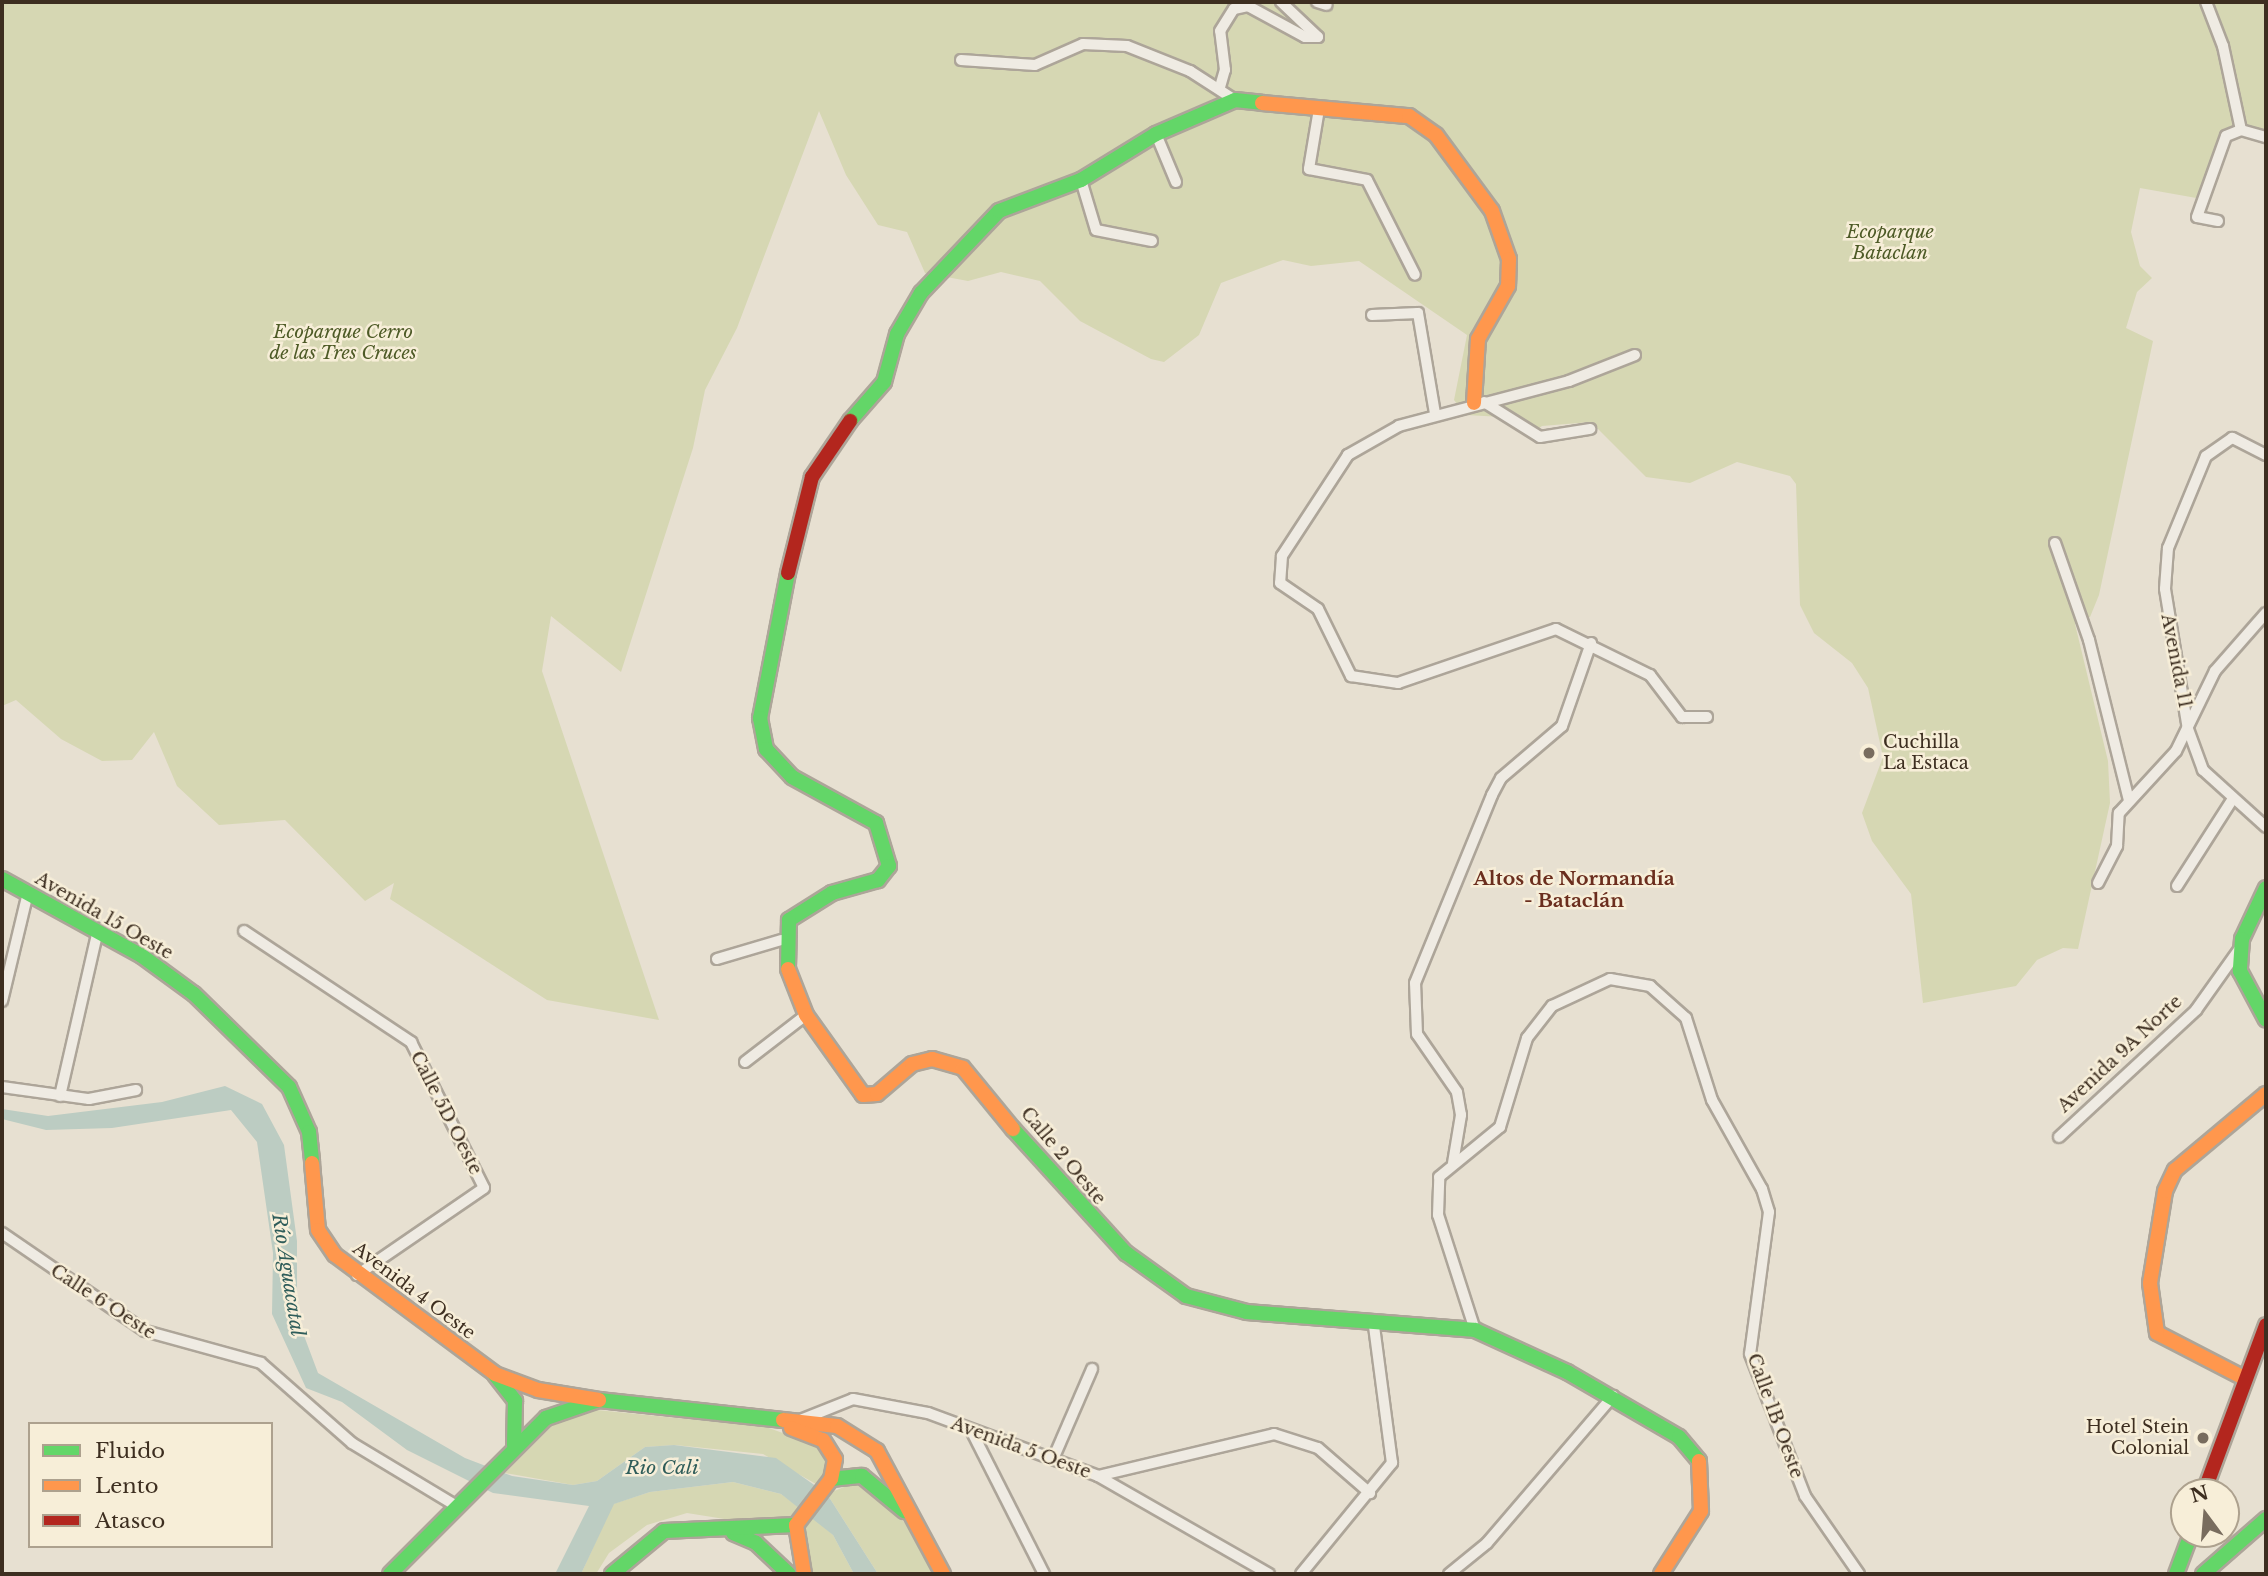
<!DOCTYPE html>
<meta charset="utf-8">
<style>
body{margin:0}
#map{position:relative;width:2268px;height:1576px;overflow:hidden;background:#e7e0d1;font-family:"Libre Baskerville",serif}
div>[style]{position:absolute}
[style*='--x']{left:calc(var(--x)*1px);top:calc(var(--y)*1px);width:calc(var(--w)*1px);rotate:calc(var(--a)*1deg)}
.green>*{inset:0;background:#d6d7b3}
.water>*{inset:0;background:#bcccc2}
.roads{filter:drop-shadow(2px 0 #ada599) drop-shadow(-2px 0 #ada599) drop-shadow(0 2px #ada599) drop-shadow(0 -2px #ada599)}
.street>*{height:10px;margin:-5px;padding:0 5px;transform-origin:5px;border-radius:5px;background:#efebe3}
.fast>*{height:14px;margin:-7px;padding:0 7px;transform-origin:7px;border-radius:7px;background:#63d668}
.slow>*{height:14px;margin:-7px;padding:0 7px;transform-origin:7px;border-radius:7px;background:#ff974d}
.jam>*{height:14px;margin:-7px;padding:0 7px;transform-origin:7px;border-radius:7px;background:#b3261e}
.dots>*{width:19px;height:19px;translate:-50% -50%;box-sizing:border-box;border:4px solid #f7eed8;border-radius:50%}
span{translate:-50% -50%;white-space:nowrap;text-align:center;line-height:1.15;-webkit-text-stroke:5px #f7eed8;paint-order:stroke}
.park-label{font-size:18px;color:#4d5a26;font-style:italic}
.street-label{font-size:18px;color:#3d2e20}
.poi-label{font-size:18px;color:#3d2e20}
.left{translate:0 -50%;text-align:left}
.right{translate:-100% -50%;text-align:right}
.neighbourhood-label{font-size:19px;color:#6b2e1e;font-weight:700}
.water-label{font-size:19px;color:#2f5d5a;font-style:italic}
.frame{position:absolute;inset:0;border:4px solid #3d2e20;pointer-events:none}
.legend{position:absolute;left:28px;top:1422px;width:245px;height:126px;box-sizing:border-box;background:#f7eed8;border:2px solid #ada18e;margin:0;padding:9px 12px;list-style:none;font-size:21px;color:#3d2e20}
.legend li{display:flex;align-items:center;gap:14px;height:35px}
.legend b{width:35px;border:2px solid #ada18e}
.north{position:absolute;left:2170px;top:1478px;width:70px;height:70px;box-sizing:border-box;background:#f7eed8;border:2px solid #ada18e;border-radius:50%;rotate:344deg;font-size:19px;font-weight:700;line-height:28px;text-align:center;color:#3d2e20}
.north::after{content:'';display:block;margin:auto;width:24px;height:32px;background:#786c5e;clip-path:polygon(50% 0,100% 100%,50% 72%,0 100%)}
</style>
<div id="map">
<div class="green">
<div style="clip-path:polygon(2px 2px,2266px 2px,2266px 137px,2241px 130px,2226px 136px,2202px 199px,2140px 188px,2131px 232px,2140px 266px,2152px 278px,2137px 292px,2126px 328px,2153px 341px,2099px 595px,2090px 617px,2075px 624px,2108px 761px,2110px 803px,2078px 949px,2063px 948px,2037px 960px,2016px 986px,1923px 1003px,1911px 894px,1872px 841px,1862px 813px,1883px 757px,1868px 688px,1852px 663px,1814px 633px,1800px 605px,1796px 484px,1790px 476px,1737px 462px,1690px 483px,1646px 477px,1591px 422px,1542px 426px,1531px 434px,1502px 417px,1466px 415px,1454px 400px,1467px 335px,1359px 261px,1311px 266px,1283px 260px,1221px 283px,1199px 335px,1164px 362px,1151px 359px,1080px 321px,1040px 281px,1001px 272px,968px 281px,925px 273px,907px 232px,878px 225px,846px 175px,819px 111px,737px 328px,705px 390px,693px 448px,621px 672px,551px 616px,542px 671px,659px 1020px,547px 1000px,390px 899px,394px 883px,365px 901px,285px 820px,219px 825px,177px 786px,154px 732px,132px 760px,102px 761px,61px 739px,16px 700px,2px 706px)"></div>
<div style="clip-path:polygon(597px 1410px,766px 1427px,819px 1446px,828px 1460px,825px 1476px,816px 1484px,763px 1454px,675px 1445px,645px 1447px,597px 1481px,573px 1485px,505px 1473px,553px 1425px)"></div>
<div style="clip-path:polygon(861px 1480px,905px 1523px,933px 1574px,878px 1574px,827px 1494px)"></div>
<div style="clip-path:polygon(733px 1482px,781px 1494px,799px 1507px,788px 1521px,762px 1525px,687px 1513px,647px 1525px,609px 1553px,596px 1574px,581px 1574px,613px 1504px,650px 1492px)"></div>
<div style="clip-path:polygon(811px 1515px,833px 1535px,854px 1574px,813px 1574px,801px 1527px)"></div>
</div>
<div class="water">
<div style="clip-path:polygon(225px 1086px,262px 1104px,284px 1145px,297px 1241px,297px 1317px,318px 1373px,465px 1458px,512px 1476px,573px 1485px,597px 1481px,645px 1447px,674px 1445px,776px 1458px,827px 1494px,878px 1574px,854px 1574px,833px 1535px,781px 1494px,733px 1482px,650px 1492px,614px 1504px,581px 1574px,555px 1574px,589px 1506px,493px 1493px,407px 1450px,342px 1402px,306px 1388px,272px 1314px,273px 1253px,257px 1142px,231px 1110px,112px 1128px,46px 1130px,2px 1119px,2px 1109px,48px 1116px,162px 1102px)"></div>
</div>
<div class="roads">
<div class="street">
<div style="--x:1317;--y:2;--w:10;--a:17"></div>
<div style="--x:2206;--y:2;--w:47;--a:68.9"></div>
<div style="--x:2223;--y:46;--w:86;--a:77.9"></div>
<div style="--x:961;--y:60;--w:74;--a:3.9"></div>
<div style="--x:1035;--y:65;--w:52;--a:-23.6"></div>
<div style="--x:1083;--y:44;--w:44;--a:2.6"></div>
<div style="--x:1127;--y:46;--w:68;--a:21.6"></div>
<div style="--x:1190;--y:71;--w:54;--a:32.8"></div>
<div style="--x:1220;--y:87;--w:18;--a:-74"></div>
<div style="--x:1225;--y:70;--w:39;--a:-97"></div>
<div style="--x:1220;--y:31;--w:26;--a:-58"></div>
<div style="--x:1234;--y:9;--w:14;--a:-12"></div>
<div style="--x:1248;--y:6;--w:65;--a:28.5"></div>
<div style="--x:1305;--y:37;--w:13;--a:0"></div>
<div style="--x:1318;--y:37;--w:51;--a:-136.6"></div>
<div style="--x:1319;--y:109;--w:61;--a:99.5"></div>
<div style="--x:1309;--y:169;--w:59;--a:10.7"></div>
<div style="--x:1367;--y:180;--w:106;--a:63.2"></div>
<div style="--x:1156;--y:134;--w:52;--a:67.4"></div>
<div style="--x:1081;--y:180;--w:52;--a:73.3"></div>
<div style="--x:1096;--y:230;--w:57;--a:11.1"></div>
<div style="--x:2218;--y:221;--w:21;--a:-169"></div>
<div style="--x:2197;--y:217;--w:86;--a:-70.3"></div>
<div style="--x:2226;--y:136;--w:16;--a:-22"></div>
<div style="--x:2241;--y:130;--w:26;--a:16"></div>
<div style="--x:1372;--y:315;--w:46;--a:-2.5"></div>
<div style="--x:1418;--y:313;--w:102;--a:80.4"></div>
<div style="--x:1635;--y:355;--w:71;--a:158.5"></div>
<div style="--x:1569;--y:381;--w:176;--a:165.2"></div>
<div style="--x:1399;--y:426;--w:59;--a:150.4"></div>
<div style="--x:1348;--y:455;--w:121;--a:123.2"></div>
<div style="--x:1282;--y:556;--w:27;--a:94"></div>
<div style="--x:1280;--y:583;--w:46;--a:34.4"></div>
<div style="--x:1318;--y:609;--w:75;--a:63.8"></div>
<div style="--x:1351;--y:676;--w:48;--a:8.5"></div>
<div style="--x:1398;--y:683;--w:167;--a:-18.9"></div>
<div style="--x:1556;--y:629;--w:105;--a:26.1"></div>
<div style="--x:1650;--y:675;--w:53;--a:52.7"></div>
<div style="--x:1682;--y:717;--w:25;--a:0"></div>
<div style="--x:1484;--y:402;--w:66;--a:32"></div>
<div style="--x:1540;--y:437;--w:51;--a:-9.1"></div>
<div style="--x:2266;--y:455;--w:38;--a:-153"></div>
<div style="--x:2232;--y:438;--w:32;--a:145"></div>
<div style="--x:2206;--y:456;--w:100;--a:112.4"></div>
<div style="--x:2168;--y:548;--w:41;--a:94.2"></div>
<div style="--x:2165;--y:589;--w:142;--a:80.7"></div>
<div style="--x:2188;--y:729;--w:44;--a:69.9"></div>
<div style="--x:2203;--y:770;--w:85;--a:42.1"></div>
<div style="--x:2055;--y:543;--w:103;--a:70.7"></div>
<div style="--x:2089;--y:640;--w:165;--a:76"></div>
<div style="--x:2098;--y:883;--w:42;--a:-62.8"></div>
<div style="--x:2117;--y:846;--w:33;--a:-87"></div>
<div style="--x:2119;--y:813;--w:84;--a:-47.4"></div>
<div style="--x:2176;--y:751;--w:89;--a:-64"></div>
<div style="--x:2215;--y:671;--w:77;--a:-48.7"></div>
<div style="--x:2177;--y:886;--w:102;--a:-57.4"></div>
<div style="--x:244;--y:931;--w:201;--a:33.6"></div>
<div style="--x:411;--y:1042;--w:163;--a:63.4"></div>
<div style="--x:484;--y:1188;--w:154;--a:145.6"></div>
<div style="--x:717;--y:959;--w:67;--a:-16.5"></div>
<div style="--x:2;--y:1001;--w:111;--a:-76.5"></div>
<div style="--x:745;--y:1062;--w:77;--a:-37.6"></div>
<div style="--x:2;--y:1087;--w:88;--a:7.9"></div>
<div style="--x:89;--y:1099;--w:48;--a:-10.8"></div>
<div style="--x:60;--y:1096;--w:170;--a:-77.1"></div>
<div style="--x:2059;--y:1137;--w:187;--a:-42.8"></div>
<div style="--x:2196;--y:1010;--w:76;--a:-54.6"></div>
<div style="--x:1453;--y:1163;--w:49;--a:-80.5"></div>
<div style="--x:1461;--y:1115;--w:23;--a:-100"></div>
<div style="--x:1457;--y:1092;--w:70;--a:-124.6"></div>
<div style="--x:1417;--y:1034;--w:51;--a:-92.2"></div>
<div style="--x:1415;--y:983;--w:203;--a:-67.7"></div>
<div style="--x:1492;--y:795;--w:19;--a:-62"></div>
<div style="--x:1501;--y:778;--w:80;--a:-40.4"></div>
<div style="--x:1562;--y:726;--w:88;--a:-70.7"></div>
<div style="--x:2;--y:1233;--w:173;--a:34.4"></div>
<div style="--x:145;--y:1331;--w:120;--a:15.4"></div>
<div style="--x:261;--y:1363;--w:121;--a:41.3"></div>
<div style="--x:352;--y:1443;--w:124;--a:31.1"></div>
<div style="--x:1475;--y:1330;--w:121;--a:-107.8"></div>
<div style="--x:1438;--y:1215;--w:38;--a:-88"></div>
<div style="--x:1439;--y:1177;--w:79;--a:-39.3"></div>
<div style="--x:1500;--y:1127;--w:93;--a:-73.1"></div>
<div style="--x:1527;--y:1038;--w:41;--a:-52"></div>
<div style="--x:1552;--y:1006;--w:64;--a:-25"></div>
<div style="--x:1610;--y:979;--w:41;--a:9.9"></div>
<div style="--x:1650;--y:986;--w:48;--a:41.6"></div>
<div style="--x:1686;--y:1018;--w:86;--a:72.4"></div>
<div style="--x:1712;--y:1100;--w:102;--a:60.7"></div>
<div style="--x:1762;--y:1189;--w:24;--a:73"></div>
<div style="--x:1769;--y:1212;--w:143;--a:97.6"></div>
<div style="--x:1750;--y:1354;--w:152;--a:68.8"></div>
<div style="--x:1805;--y:1496;--w:95;--a:55.3"></div>
<div style="--x:798;--y:1421;--w:59;--a:-21.8"></div>
<div style="--x:853;--y:1399;--w:76;--a:10.6"></div>
<div style="--x:928;--y:1413;--w:181;--a:20.3"></div>
<div style="--x:1098;--y:1476;--w:197;--a:29.8"></div>
<div style="--x:972;--y:1432;--w:159;--a:63.1"></div>
<div style="--x:1054;--y:1457;--w:96;--a:-66.6"></div>
<div style="--x:1098;--y:1476;--w:181;--a:-13.4"></div>
<div style="--x:1274;--y:1434;--w:46;--a:17.7"></div>
<div style="--x:1318;--y:1448;--w:69;--a:40.9"></div>
<div style="--x:1301;--y:1574;--w:144;--a:-50.7"></div>
<div style="--x:1392;--y:1463;--w:138;--a:-97.5"></div>
<div style="--x:1449;--y:1574;--w:49;--a:-39.2"></div>
<div style="--x:1487;--y:1543;--w:194;--a:-49.4"></div>
</div>
<div class="fast">
<div style="--x:850;--y:421;--w:52;--a:-48.9"></div>
<div style="--x:884;--y:382;--w:50;--a:-74.8"></div>
<div style="--x:897;--y:334;--w:48;--a:-59.7"></div>
<div style="--x:921;--y:293;--w:113;--a:-46.4"></div>
<div style="--x:999;--y:211;--w:88;--a:-20.7"></div>
<div style="--x:1081;--y:180;--w:88;--a:-31.5"></div>
<div style="--x:1156;--y:134;--w:86;--a:-23.3"></div>
<div style="--x:1235;--y:100;--w:27;--a:6"></div>
<div style="--x:788;--y:573;--w:148;--a:100.9"></div>
<div style="--x:760;--y:718;--w:32;--a:79"></div>
<div style="--x:766;--y:749;--w:38;--a:47"></div>
<div style="--x:792;--y:777;--w:96;--a:28.7"></div>
<div style="--x:876;--y:823;--w:45;--a:73.2"></div>
<div style="--x:889;--y:866;--w:18;--a:128"></div>
<div style="--x:878;--y:880;--w:48;--a:164.2"></div>
<div style="--x:832;--y:893;--w:51;--a:147.9"></div>
<div style="--x:789;--y:920;--w:49;--a:91.2"></div>
<div style="--x:2;--y:879;--w:160;--a:28.8"></div>
<div style="--x:142;--y:956;--w:64;--a:36.2"></div>
<div style="--x:194;--y:994;--w:133;--a:44.4"></div>
<div style="--x:289;--y:1087;--w:49;--a:66"></div>
<div style="--x:309;--y:1132;--w:31;--a:84"></div>
<div style="--x:2266;--y:888;--w:56;--a:115.2"></div>
<div style="--x:2242;--y:939;--w:32;--a:94"></div>
<div style="--x:2240;--y:971;--w:55;--a:62"></div>
<div style="--x:1013;--y:1129;--w:168;--a:47.7"></div>
<div style="--x:1126;--y:1253;--w:74;--a:35.6"></div>
<div style="--x:1186;--y:1296;--w:63;--a:14.7"></div>
<div style="--x:1247;--y:1312;--w:229;--a:4.5"></div>
<div style="--x:1475;--y:1330;--w:101;--a:24.5"></div>
<div style="--x:1567;--y:1372;--w:129;--a:30.1"></div>
<div style="--x:1679;--y:1437;--w:31;--a:50"></div>
<div style="--x:495;--y:1375;--w:33;--a:52"></div>
<div style="--x:515;--y:1401;--w:44;--a:91.3"></div>
<div style="--x:831;--y:1479;--w:31;--a:-6"></div>
<div style="--x:862;--y:1476;--w:55;--a:39.8"></div>
<div style="--x:733;--y:1533;--w:25;--a:23"></div>
<div style="--x:756;--y:1543;--w:45;--a:43.2"></div>
<div style="--x:390;--y:1574;--w:221;--a:-45"></div>
<div style="--x:546;--y:1418;--w:56;--a:-18.8"></div>
<div style="--x:599;--y:1400;--w:185;--a:6.2"></div>
<div style="--x:612;--y:1574;--w:67;--a:-39.6"></div>
<div style="--x:664;--y:1531;--w:132;--a:-2.6"></div>
<div style="--x:2176;--y:1574;--w:43;--a:-69.4"></div>
<div style="--x:2203;--y:1574;--w:84;--a:-41.1"></div>
</div>
<div class="slow">
<div style="--x:1262;--y:103;--w:148;--a:5.1"></div>
<div style="--x:1409;--y:116;--w:33;--a:35"></div>
<div style="--x:1436;--y:135;--w:94;--a:53.6"></div>
<div style="--x:1492;--y:211;--w:51;--a:70.5"></div>
<div style="--x:1509;--y:259;--w:27;--a:92"></div>
<div style="--x:1508;--y:286;--w:61;--a:119.5"></div>
<div style="--x:1478;--y:339;--w:64;--a:93.6"></div>
<div style="--x:788;--y:969;--w:49;--a:68.6"></div>
<div style="--x:806;--y:1015;--w:98;--a:54.5"></div>
<div style="--x:863;--y:1095;--w:14;--a:-4"></div>
<div style="--x:877;--y:1094;--w:46;--a:-40.6"></div>
<div style="--x:912;--y:1064;--w:21;--a:-14"></div>
<div style="--x:932;--y:1059;--w:32;--a:16"></div>
<div style="--x:963;--y:1068;--w:79;--a:50.7"></div>
<div style="--x:312;--y:1163;--w:67;--a:84.9"></div>
<div style="--x:318;--y:1230;--w:30;--a:56"></div>
<div style="--x:335;--y:1255;--w:199;--a:36.6"></div>
<div style="--x:495;--y:1374;--w:46;--a:20.4"></div>
<div style="--x:538;--y:1390;--w:62;--a:9.3"></div>
<div style="--x:2244;--y:1378;--w:98;--a:-152.7"></div>
<div style="--x:2157;--y:1333;--w:50;--a:-98"></div>
<div style="--x:2150;--y:1283;--w:93;--a:-80.7"></div>
<div style="--x:2165;--y:1191;--w:23;--a:-65"></div>
<div style="--x:2175;--y:1170;--w:119;--a:-39.9"></div>
<div style="--x:783;--y:1420;--w:54;--a:6.3"></div>
<div style="--x:837;--y:1426;--w:47;--a:32"></div>
<div style="--x:877;--y:1451;--w:140;--a:61.8"></div>
<div style="--x:791;--y:1428;--w:34;--a:21"></div>
<div style="--x:823;--y:1440;--w:22;--a:58"></div>
<div style="--x:835;--y:1459;--w:20;--a:101"></div>
<div style="--x:831;--y:1479;--w:58;--a:127.3"></div>
<div style="--x:796;--y:1525;--w:50;--a:80.7"></div>
<div style="--x:1661;--y:1574;--w:75;--a:-57.6"></div>
<div style="--x:1701;--y:1511;--w:50;--a:-92.3"></div>
</div>
<div class="jam">
<div style="--x:788;--y:573;--w:99;--a:-76"></div>
<div style="--x:812;--y:477;--w:68;--a:-55.8"></div>
<div style="--x:2204;--y:1492;--w:178;--a:-69.6"></div>
</div>
</div>
<div class="dots">
<div style="left:1869px;top:753px;background:#786c5e"></div>
<div style="left:2203px;top:1438px;background:#786c5e"></div>
</div>
<div class="park-label">
<span style="left:1890px;top:243px">Ecoparque<br>Bataclan</span>
<span style="left:343px;top:343px">Ecoparque Cerro<br>de las Tres Cruces</span>
</div>
<div class="street-label">
<span style="left:2176px;top:661px;rotate:79deg">Avenida 11</span>
<span style="left:104px;top:916px;rotate:30deg">Avenida 15 Oeste</span>
<span style="left:2120px;top:1054px;rotate:-43deg">Avenida 9A Norte</span>
<span style="left:446px;top:1113px;rotate:63deg">Calle 5D Oeste</span>
<span style="left:1063px;top:1156px;rotate:50deg">Calle 2 Oeste</span>
<span style="left:414px;top:1291px;rotate:37deg">Avenida 4 Oeste</span>
<span style="left:103px;top:1302px;rotate:33deg">Calle 6 Oeste</span>
<span style="left:1775px;top:1416px;rotate:70deg">Calle 1B Oeste</span>
<span style="left:1021px;top:1448px;rotate:20deg">Avenida 5 Oeste</span>
</div>
<div class="poi-label">
<span class="left" style="left:1883px;top:753px">Cuchilla<br>La Estaca</span>
<span class="right" style="left:2189px;top:1438px">Hotel Stein<br>Colonial</span>
</div>
<div class="neighbourhood-label">
<span style="left:1574px;top:890px">Altos de Normandía<br>- Bataclán</span>
</div>
<div class="water-label">
<span style="left:288px;top:1275px;rotate:81deg">Río Aguacatal</span>
<span style="left:662px;top:1468px">Rio Cali</span>
</div>
<div class="frame"></div>
<ul class="legend">
<li><b style="height:9px;background:#63d668"></b>Fluido</li>
<li><b style="height:9px;background:#ff974d"></b>Lento</li>
<li><b style="height:9px;background:#b3261e"></b>Atasco</li>
</ul>
<div class="north">N</div>
</div>
